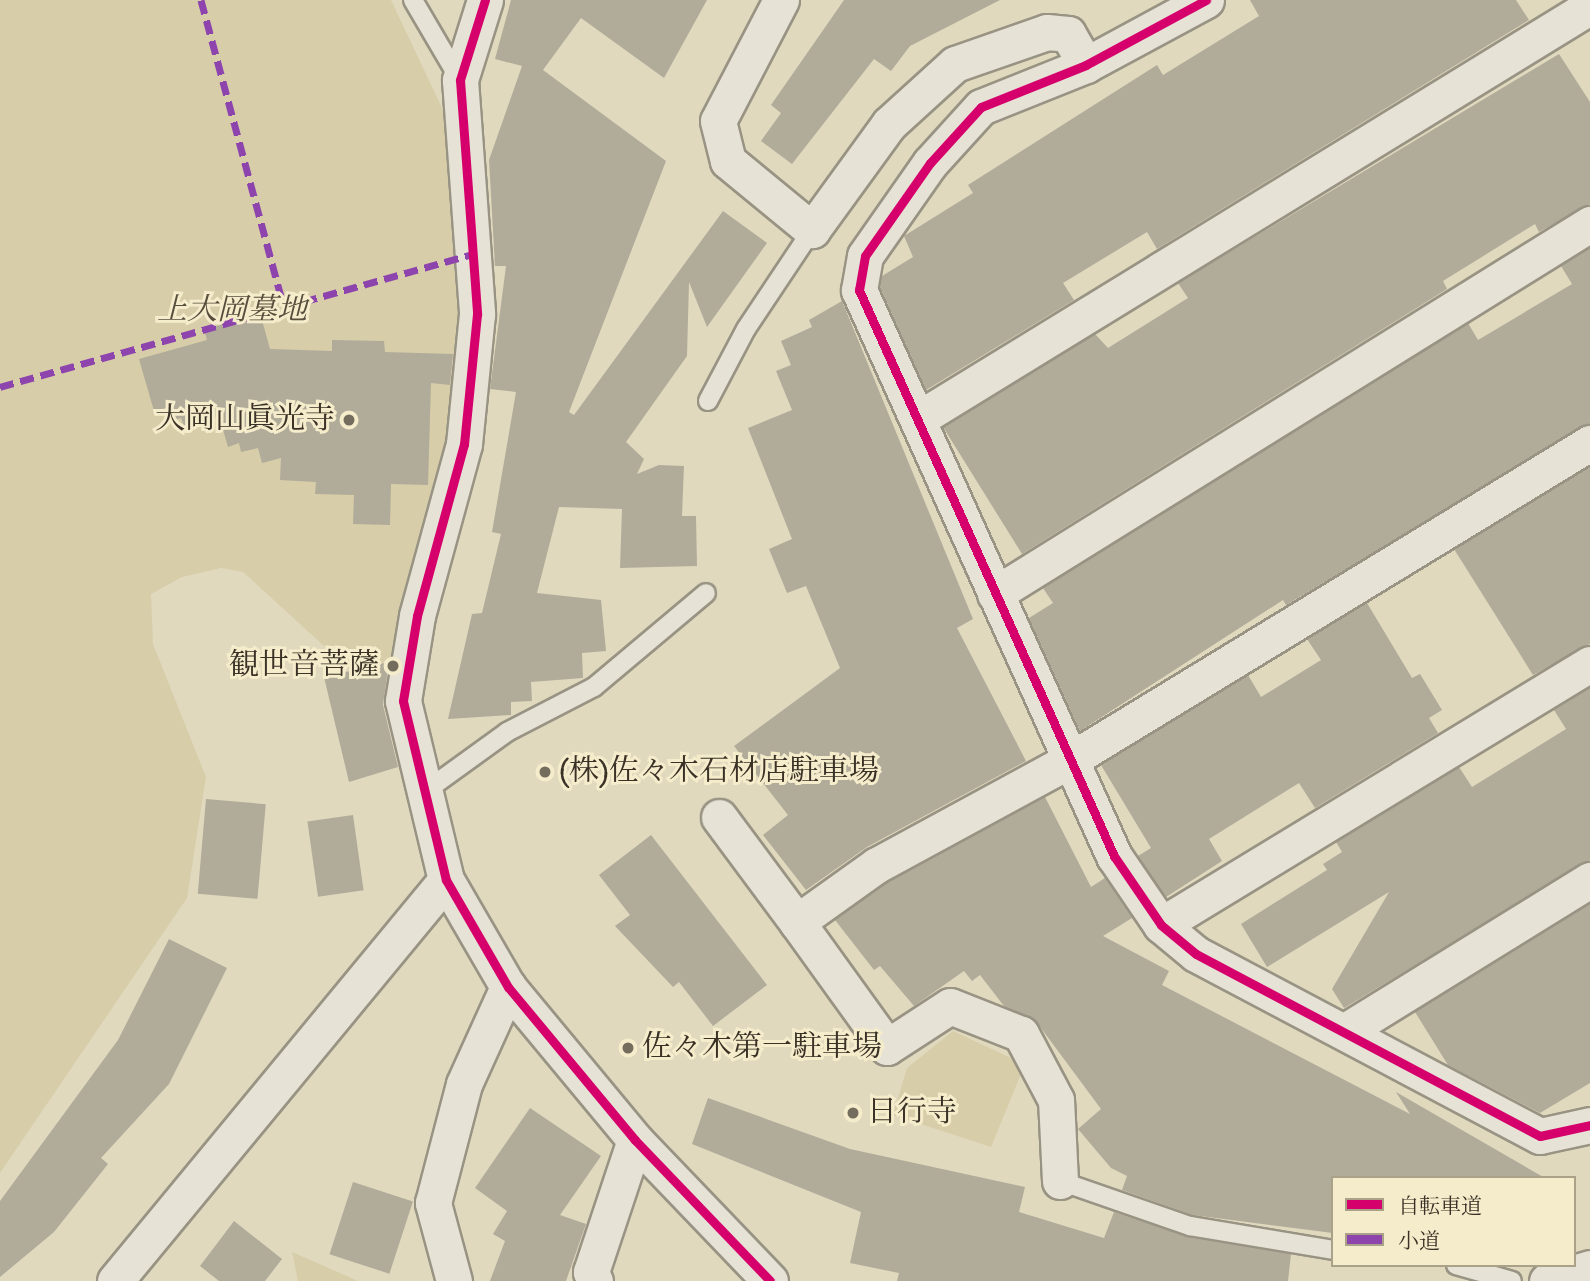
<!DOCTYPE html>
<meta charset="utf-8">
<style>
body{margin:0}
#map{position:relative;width:1590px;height:1281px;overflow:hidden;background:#e0d9be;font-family:"IM FELL DW Pica","Noto Serif JP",serif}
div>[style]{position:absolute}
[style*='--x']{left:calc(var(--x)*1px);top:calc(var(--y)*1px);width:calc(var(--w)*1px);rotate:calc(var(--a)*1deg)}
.green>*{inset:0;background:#d7cda9}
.building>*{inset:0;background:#b1ab9a;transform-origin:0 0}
.roads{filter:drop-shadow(2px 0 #989383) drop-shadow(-2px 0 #989383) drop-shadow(0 2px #989383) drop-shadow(0 -2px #989383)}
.lane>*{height:18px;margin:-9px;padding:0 9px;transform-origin:9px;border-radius:9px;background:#e6e2d5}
.street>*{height:35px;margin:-17.5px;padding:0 17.5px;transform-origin:17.5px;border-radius:17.5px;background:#e6e2d5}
.quiet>*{height:7px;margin-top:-3.5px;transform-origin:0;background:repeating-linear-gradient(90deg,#8e44ad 0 14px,transparent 0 21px)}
.cycleway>*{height:9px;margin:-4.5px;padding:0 4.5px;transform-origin:4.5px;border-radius:4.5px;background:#d6006c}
.dots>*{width:19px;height:19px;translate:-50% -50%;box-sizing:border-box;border:4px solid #f5eccb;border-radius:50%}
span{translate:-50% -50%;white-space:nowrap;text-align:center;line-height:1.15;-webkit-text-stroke:6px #f5eccb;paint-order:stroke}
.park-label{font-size:30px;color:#584e3e;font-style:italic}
.poi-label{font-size:30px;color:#3a3127}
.right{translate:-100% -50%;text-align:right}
.left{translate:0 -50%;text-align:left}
.legend{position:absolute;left:1331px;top:1176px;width:245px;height:91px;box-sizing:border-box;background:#f5eccb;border:2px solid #aaa189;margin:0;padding:9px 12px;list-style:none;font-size:21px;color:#3a3127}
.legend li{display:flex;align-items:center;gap:14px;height:35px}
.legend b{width:35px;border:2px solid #aaa189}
</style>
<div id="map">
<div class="green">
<div style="clip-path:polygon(0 0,391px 0,444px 112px,466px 312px,460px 422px,401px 657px,384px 661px,370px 688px,243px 572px,221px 568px,182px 577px,151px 594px,153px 644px,206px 777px,187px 898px,0 1173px)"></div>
<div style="clip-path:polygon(953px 1031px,1013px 1059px,1021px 1074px,991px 1147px,893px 1115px,907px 1068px)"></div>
<div style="clip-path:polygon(292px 1252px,358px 1281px,298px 1281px)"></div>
</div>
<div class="building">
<div style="clip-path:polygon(511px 0,707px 0,664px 78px,581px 18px,543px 70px,666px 161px,569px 412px,574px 415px,723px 211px,767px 243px,707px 327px,689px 282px,687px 356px,626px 442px,644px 459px,637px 474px,659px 465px,684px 466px,682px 516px,696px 516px,697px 566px,620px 568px,622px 509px,559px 507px,537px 593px,601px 600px,606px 651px,582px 653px,583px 678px,531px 682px,532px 701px,511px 702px,511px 715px,448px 719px,472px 614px,482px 613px,501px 534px,492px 532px,516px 392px,490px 389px,506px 266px,495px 266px,489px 160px,522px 66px,495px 59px)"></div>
<div style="clip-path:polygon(844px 0,1000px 0,910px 46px,891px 71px,874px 59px,792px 164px,761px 141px,781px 113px,771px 105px)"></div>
<div style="clip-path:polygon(1250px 0,1516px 0,1529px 20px,1157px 249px,1147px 232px,1063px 283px,1074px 300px,926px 390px,880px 287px,882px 276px,913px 257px,904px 236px,973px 193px,968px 185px,1157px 65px,1163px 75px,1259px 16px)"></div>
<div style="clip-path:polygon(1559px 54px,1590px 102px,1590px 204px,1539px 232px,1535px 224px,1443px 281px,1447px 289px,1022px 554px,943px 427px,1095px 334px,1108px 348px,1188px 298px,1178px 283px)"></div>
<div style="clip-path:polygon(1590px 248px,1590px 423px,1286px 605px,1283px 600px,1080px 731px,1029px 618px,1053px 603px,1043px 588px,1468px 323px,1478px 340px,1572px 284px,1561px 266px)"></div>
<div style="clip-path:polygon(842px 301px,973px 619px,957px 628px,1026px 761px,867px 847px,806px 890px,763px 835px,788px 815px,734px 746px,840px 668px,806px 586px,787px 593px,769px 549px,792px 539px,748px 428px,792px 410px,776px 371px,791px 365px,781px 341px,812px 327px,809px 320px)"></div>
<div style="clip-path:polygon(260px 313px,270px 349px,332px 351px,332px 340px,384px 341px,385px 352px,453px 354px,450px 385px,431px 383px,428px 485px,391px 484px,390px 525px,353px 524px,354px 495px,315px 494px,316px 482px,280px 480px,281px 458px,262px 463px,258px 448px,241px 452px,239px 443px,228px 447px,219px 416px,184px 426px,181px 418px,169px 422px,166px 408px,154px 411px,139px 359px,207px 340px,204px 330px)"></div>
<div style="clip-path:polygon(1590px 467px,1590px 644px,1533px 675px,1454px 549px)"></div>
<div style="clip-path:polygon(1367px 603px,1412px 678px,1420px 674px,1442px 710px,1429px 718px,1438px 733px,1315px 808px,1299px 783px,1209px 839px,1222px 861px,1166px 897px,1138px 856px,1151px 848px,1101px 765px,1248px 675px,1261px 697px,1321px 660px,1307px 639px)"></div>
<div style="clip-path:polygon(389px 662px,383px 705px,398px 767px,349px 782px,324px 677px)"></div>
<div style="clip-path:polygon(1590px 688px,1590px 860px,1344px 1008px,1332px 989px,1389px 892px,1267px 967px,1241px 924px,1327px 870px,1323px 864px,1342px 852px,1336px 842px,1459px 767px,1472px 787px,1566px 729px,1554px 710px)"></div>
<div style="clip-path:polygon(1045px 797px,1091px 887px,1105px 878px,1132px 918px,1103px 936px,1169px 971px,1162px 985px,1410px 1114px,1396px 1092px,1545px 1178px,1333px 1178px,1333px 1233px,1193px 1215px,1122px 1190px,1127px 1176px,1111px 1168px,1078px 1129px,1101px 1109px,1038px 1024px,1004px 1006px,980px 975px,972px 981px,964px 971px,914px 1006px,880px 966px,874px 970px,835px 920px,888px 882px)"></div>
<div style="left:206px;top:799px;width:60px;height:95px;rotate:5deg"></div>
<div style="left:353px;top:815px;width:76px;height:46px;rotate:82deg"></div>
<div style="clip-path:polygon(651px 835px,767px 985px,713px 1026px,679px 982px,673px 987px,615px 926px,630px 915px,599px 875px)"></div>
<div style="clip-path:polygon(1590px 904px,1590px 1083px,1540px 1113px,1448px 1065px,1415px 1012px)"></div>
<div style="clip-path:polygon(169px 939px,227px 968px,169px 1084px,101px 1158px,108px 1164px,54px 1232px,0 1277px,0 1201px,118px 1040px)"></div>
<div style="clip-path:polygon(708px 1098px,850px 1149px,1025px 1187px,1019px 1212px,1104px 1238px,1114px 1212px,1188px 1237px,1291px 1254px,1288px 1281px,897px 1281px,899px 1273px,850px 1263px,861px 1212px,692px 1144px)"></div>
<div style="clip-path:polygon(530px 1108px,601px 1156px,560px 1215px,586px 1224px,566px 1281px,490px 1281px,505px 1241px,493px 1234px,507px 1211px,475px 1188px)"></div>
<div style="left:353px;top:1182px;width:63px;height:76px;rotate:18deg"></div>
<div style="clip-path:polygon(234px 1221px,282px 1259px,265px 1281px,219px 1281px,200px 1266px)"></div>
</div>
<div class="roads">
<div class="lane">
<div style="--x:413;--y:0;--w:93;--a:59.6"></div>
<div style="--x:708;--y:401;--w:81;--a:-62.2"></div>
<div style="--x:746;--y:329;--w:119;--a:-56.3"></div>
<div style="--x:427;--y:790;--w:99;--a:-35.9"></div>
<div style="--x:507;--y:732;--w:98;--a:-27.3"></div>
<div style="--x:594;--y:687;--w:146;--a:-40"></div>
<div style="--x:1060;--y:1181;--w:138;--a:19.1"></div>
<div style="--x:1190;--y:1226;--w:145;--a:9.5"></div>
<div style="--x:1456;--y:1265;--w:58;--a:15.9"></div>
</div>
<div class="street">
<div style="--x:485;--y:0;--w:84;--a:107.4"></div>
<div style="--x:460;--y:80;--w:235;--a:85.8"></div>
<div style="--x:477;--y:314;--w:131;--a:95.7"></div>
<div style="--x:464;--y:444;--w:178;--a:105.3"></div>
<div style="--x:417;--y:616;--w:86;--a:99.4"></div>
<div style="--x:403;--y:701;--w:184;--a:76.5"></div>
<div style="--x:446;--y:880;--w:124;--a:59.9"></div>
<div style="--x:508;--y:987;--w:199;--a:50.3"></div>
<div style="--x:635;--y:1140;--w:195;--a:46.2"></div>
<div style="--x:781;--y:0;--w:136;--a:117.5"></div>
<div style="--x:718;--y:121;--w:41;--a:76"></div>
<div style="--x:728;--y:161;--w:109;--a:39.4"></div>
<div style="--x:812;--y:230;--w:131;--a:-54"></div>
<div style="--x:889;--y:124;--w:89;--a:-42.3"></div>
<div style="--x:955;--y:64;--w:97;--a:-19.2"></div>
<div style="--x:1047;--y:32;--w:21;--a:5"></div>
<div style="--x:1068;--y:34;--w:36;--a:60"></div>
<div style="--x:1206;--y:0;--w:136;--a:151.6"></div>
<div style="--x:1086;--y:65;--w:113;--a:158.2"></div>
<div style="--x:981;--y:107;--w:76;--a:132.3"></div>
<div style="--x:930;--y:163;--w:113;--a:125"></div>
<div style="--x:865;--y:256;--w:35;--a:100"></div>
<div style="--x:859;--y:290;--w:621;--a:65.75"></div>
<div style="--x:1114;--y:856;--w:83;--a:55.7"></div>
<div style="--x:1161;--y:925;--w:45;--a:39.6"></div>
<div style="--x:1196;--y:954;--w:389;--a:27.9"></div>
<div style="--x:1540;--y:1136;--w:51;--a:-12.4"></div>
<div style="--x:918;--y:419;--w:784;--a:-31.54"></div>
<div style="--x:995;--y:594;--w:701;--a:-31.88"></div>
<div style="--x:719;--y:817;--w:131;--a:53.4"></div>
<div style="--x:1161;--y:925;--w:502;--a:-31.32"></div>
<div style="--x:1347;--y:1030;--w:286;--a:-31.7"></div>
<div style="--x:1060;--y:1181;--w:81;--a:-92.8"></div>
<div style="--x:1056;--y:1100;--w:75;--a:-117.9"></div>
<div style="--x:1021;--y:1034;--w:76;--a:-158.5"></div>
<div style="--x:950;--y:1006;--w:75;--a:146.9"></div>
<div style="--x:887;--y:1047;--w:154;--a:-125.8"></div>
<div style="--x:797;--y:922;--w:98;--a:-35.5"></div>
<div style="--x:877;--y:865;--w:220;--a:-28.5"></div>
<div style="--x:1070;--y:760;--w:609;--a:-31.37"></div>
<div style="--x:115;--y:1281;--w:520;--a:-50.46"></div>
<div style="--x:454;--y:1281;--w:81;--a:-105.1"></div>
<div style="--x:433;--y:1203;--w:123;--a:-75.4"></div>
<div style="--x:464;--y:1084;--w:107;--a:-65.6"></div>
<div style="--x:595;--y:1281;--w:10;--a:-114"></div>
<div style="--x:591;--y:1272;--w:139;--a:-71.6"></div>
<div style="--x:1547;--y:1281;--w:45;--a:-16.8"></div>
</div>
</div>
<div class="quiet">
<div style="--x:201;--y:0;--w:315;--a:74.9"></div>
<div style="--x:0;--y:387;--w:488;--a:-15.7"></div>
</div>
<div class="cycleway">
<div style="--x:485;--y:0;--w:84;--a:107.4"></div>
<div style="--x:460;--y:80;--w:235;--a:85.8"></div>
<div style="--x:477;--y:314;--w:131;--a:95.7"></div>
<div style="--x:464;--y:444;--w:178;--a:105.3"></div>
<div style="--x:417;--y:616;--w:86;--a:99.4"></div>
<div style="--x:403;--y:701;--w:184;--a:76.5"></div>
<div style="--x:446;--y:880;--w:124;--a:59.9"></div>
<div style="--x:508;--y:987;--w:199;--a:50.3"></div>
<div style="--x:635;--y:1140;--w:195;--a:46.2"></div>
<div style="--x:1206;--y:0;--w:136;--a:151.6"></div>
<div style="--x:1086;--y:65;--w:113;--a:158.2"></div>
<div style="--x:981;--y:107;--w:76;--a:132.3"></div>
<div style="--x:930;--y:163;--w:113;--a:125"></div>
<div style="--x:865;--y:256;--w:35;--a:100"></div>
<div style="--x:859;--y:290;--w:621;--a:65.75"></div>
<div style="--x:1114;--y:856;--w:83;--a:55.7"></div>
<div style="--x:1161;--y:925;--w:45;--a:39.6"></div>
<div style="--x:1196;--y:954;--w:389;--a:27.9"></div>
<div style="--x:1540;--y:1136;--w:51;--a:-12.4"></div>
</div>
<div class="dots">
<div style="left:349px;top:420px;background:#746c5c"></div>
<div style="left:393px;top:666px;background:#746c5c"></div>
<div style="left:545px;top:772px;background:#746c5c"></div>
<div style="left:628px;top:1048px;background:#746c5c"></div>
<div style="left:853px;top:1113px;background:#746c5c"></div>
</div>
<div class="park-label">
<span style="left:232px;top:311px">上大岡墓地</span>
</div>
<div class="poi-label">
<span class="right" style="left:335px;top:420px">大岡山眞光寺</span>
<span class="right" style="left:379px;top:666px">観世音菩薩</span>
<span class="left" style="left:559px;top:772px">(株)佐々木石材店駐車場</span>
<span class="left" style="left:642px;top:1048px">佐々木第一駐車場</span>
<span class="left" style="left:867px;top:1113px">日行寺</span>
</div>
<ul class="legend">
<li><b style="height:9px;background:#d6006c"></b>自転車道</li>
<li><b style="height:9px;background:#8e44ad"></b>小道</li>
</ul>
</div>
